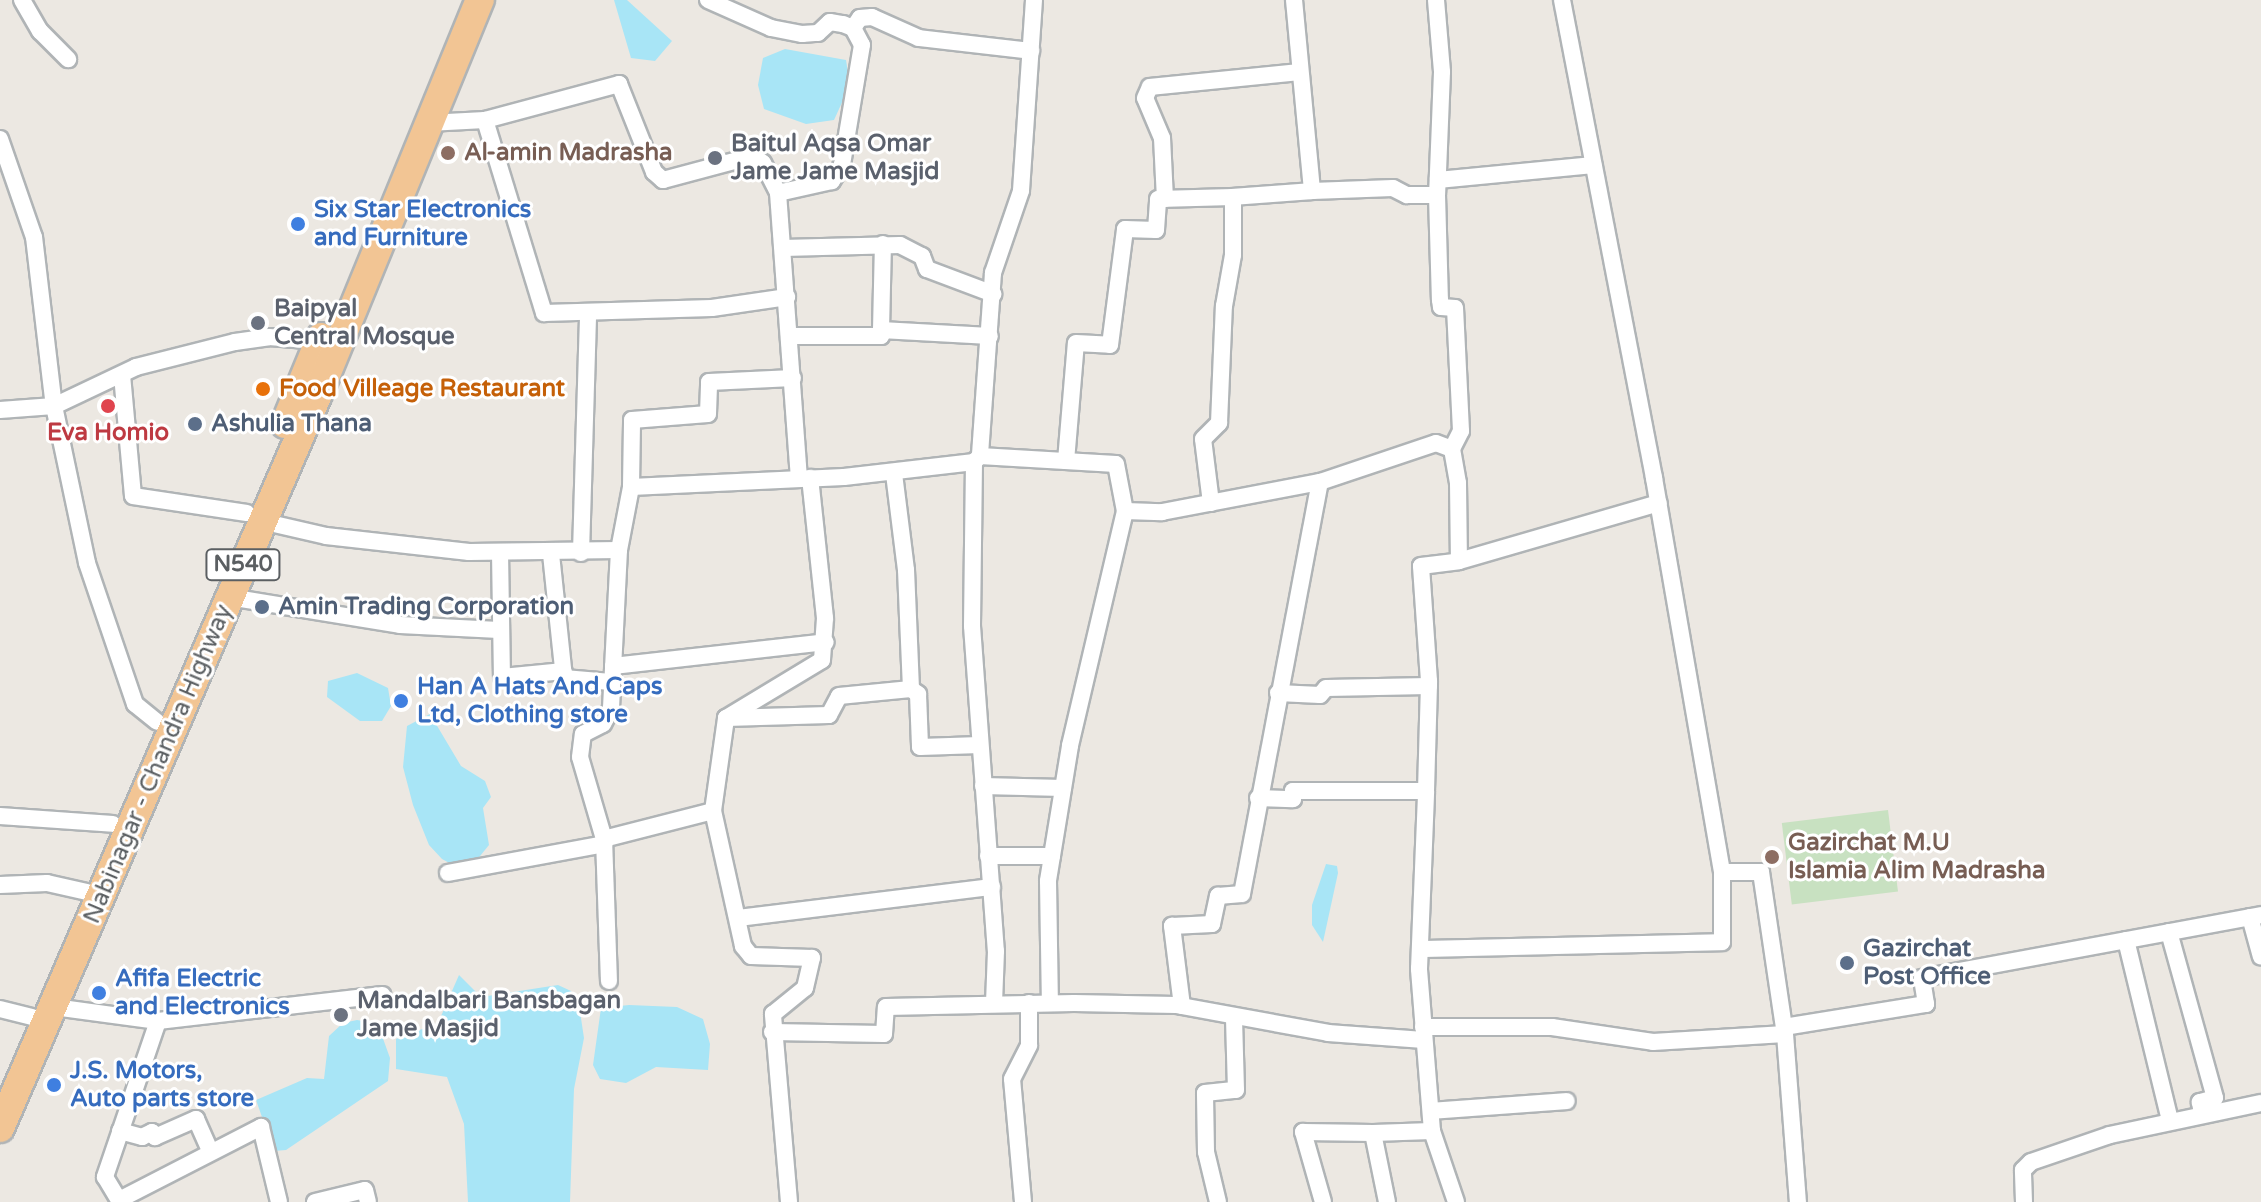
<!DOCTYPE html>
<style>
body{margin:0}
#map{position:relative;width:2261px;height:1202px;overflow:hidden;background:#ece8e2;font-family:"Varela Round",sans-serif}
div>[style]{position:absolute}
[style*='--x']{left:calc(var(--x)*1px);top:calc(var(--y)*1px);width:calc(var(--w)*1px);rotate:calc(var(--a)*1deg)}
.green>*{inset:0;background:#c8e1c1;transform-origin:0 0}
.water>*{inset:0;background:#a8e5f6}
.roads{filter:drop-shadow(2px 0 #b0b4b6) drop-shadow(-2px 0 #b0b4b6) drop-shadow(0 2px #b0b4b6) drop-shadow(0 -2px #b0b4b6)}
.street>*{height:16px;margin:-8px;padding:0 8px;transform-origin:8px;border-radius:8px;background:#fff}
.highway>*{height:28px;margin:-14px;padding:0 14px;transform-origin:14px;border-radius:14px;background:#f2c594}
.dots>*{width:22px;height:22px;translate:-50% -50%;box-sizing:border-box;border:4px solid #fff;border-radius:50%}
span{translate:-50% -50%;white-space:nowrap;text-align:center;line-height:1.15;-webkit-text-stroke:6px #fff;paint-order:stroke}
.shield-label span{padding:2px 6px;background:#fff;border:2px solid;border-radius:6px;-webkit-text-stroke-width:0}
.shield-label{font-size:22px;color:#5b5f62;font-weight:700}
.worship-label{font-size:24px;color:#5b616d;font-weight:700}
.left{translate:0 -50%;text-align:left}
.education-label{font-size:24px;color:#785e54;font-weight:700}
.shop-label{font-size:24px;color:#366cbe;font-weight:700}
.food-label{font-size:24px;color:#c56008;font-weight:700}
.service-label{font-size:24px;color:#4e5e75;font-weight:700}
.health-label{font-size:24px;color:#be3a42;font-weight:700}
.street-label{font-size:24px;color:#5b5f62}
</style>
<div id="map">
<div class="green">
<div style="left:1888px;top:810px;width:82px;height:107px;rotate:83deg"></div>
</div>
<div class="water">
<div style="clip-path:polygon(614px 0,627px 0,672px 41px,655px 61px,631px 58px)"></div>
<div style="clip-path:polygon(785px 49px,846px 60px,850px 85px,834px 120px,806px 124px,764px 109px,758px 85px,763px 58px)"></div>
<div style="clip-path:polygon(357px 673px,388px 688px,391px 706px,382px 721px,360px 721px,327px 697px,328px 681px)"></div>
<div style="clip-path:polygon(430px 714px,461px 766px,485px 781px,491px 797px,483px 808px,489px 845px,476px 861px,453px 865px,442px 859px,429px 845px,413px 805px,403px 767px,407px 726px)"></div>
<div style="clip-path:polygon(1326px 864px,1337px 866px,1338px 873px,1323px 942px,1312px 925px,1312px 905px)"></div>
<div style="clip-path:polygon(459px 975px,481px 997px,558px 985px,571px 991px,579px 1005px,584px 1038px,574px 1089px,570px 1202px,468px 1202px,464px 1124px,447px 1077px,396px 1069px,396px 1039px,438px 1023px)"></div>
<div style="clip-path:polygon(629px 1005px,677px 1007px,703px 1019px,710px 1044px,708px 1070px,656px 1067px,626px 1083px,600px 1079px,593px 1065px,601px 1008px)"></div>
<div style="clip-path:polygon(357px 1020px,375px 1023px,381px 1033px,390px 1058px,388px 1081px,286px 1150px,274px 1151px,256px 1100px,307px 1078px,324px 1079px,329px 1036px,343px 1023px)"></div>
</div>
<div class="roads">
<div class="street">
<div style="--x:22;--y:0;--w:36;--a:60"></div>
<div style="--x:40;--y:31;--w:40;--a:45"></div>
<div style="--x:708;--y:0;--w:69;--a:24"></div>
<div style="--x:771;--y:28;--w:32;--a:11"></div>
<div style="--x:802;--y:34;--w:16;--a:-4"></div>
<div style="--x:818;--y:33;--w:16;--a:-43"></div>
<div style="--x:830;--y:22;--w:13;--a:9"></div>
<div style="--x:843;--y:24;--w:11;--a:22"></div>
<div style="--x:853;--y:28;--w:19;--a:62"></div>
<div style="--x:862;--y:45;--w:122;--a:99.5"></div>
<div style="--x:842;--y:165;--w:19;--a:122"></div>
<div style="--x:832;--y:181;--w:55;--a:167.5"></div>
<div style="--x:778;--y:193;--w:286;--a:85.8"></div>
<div style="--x:1034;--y:0;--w:191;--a:93.9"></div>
<div style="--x:1021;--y:191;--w:87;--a:108.9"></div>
<div style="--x:993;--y:273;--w:183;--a:94.1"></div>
<div style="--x:980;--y:456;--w:136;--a:3.4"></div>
<div style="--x:1116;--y:464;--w:48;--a:79.2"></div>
<div style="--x:1125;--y:511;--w:241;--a:103.2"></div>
<div style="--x:1070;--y:746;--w:137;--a:99.3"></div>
<div style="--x:1048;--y:881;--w:122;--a:89.1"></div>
<div style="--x:1294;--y:0;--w:192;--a:84.6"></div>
<div style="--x:1312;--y:191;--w:81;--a:-2.1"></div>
<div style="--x:1393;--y:188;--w:16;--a:27"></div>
<div style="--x:1407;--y:195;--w:30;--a:0"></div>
<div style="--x:1437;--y:195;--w:105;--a:88.4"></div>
<div style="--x:1440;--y:300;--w:7;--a:82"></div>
<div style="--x:1441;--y:307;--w:14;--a:4"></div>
<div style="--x:1455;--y:308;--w:123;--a:87.2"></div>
<div style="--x:1461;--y:431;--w:20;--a:117"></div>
<div style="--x:1436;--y:0;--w:72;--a:85.2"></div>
<div style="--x:1442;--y:72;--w:123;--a:92.3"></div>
<div style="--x:1562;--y:0;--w:487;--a:79.1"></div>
<div style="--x:1654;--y:478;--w:400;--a:80.2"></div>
<div style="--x:1722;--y:872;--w:39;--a:0"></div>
<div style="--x:1761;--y:872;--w:164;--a:81.6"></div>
<div style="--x:853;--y:28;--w:12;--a:-55"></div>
<div style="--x:860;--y:18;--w:12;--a:-5"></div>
<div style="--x:872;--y:17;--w:51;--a:24.1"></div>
<div style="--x:919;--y:38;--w:113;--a:6.6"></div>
<div style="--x:485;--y:120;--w:139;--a:-15"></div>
<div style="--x:619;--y:84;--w:95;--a:68.3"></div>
<div style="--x:654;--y:172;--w:12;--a:42"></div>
<div style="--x:663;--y:180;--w:93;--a:-14.9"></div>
<div style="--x:753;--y:156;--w:12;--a:35"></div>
<div style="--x:763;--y:163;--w:34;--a:63"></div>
<div style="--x:428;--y:123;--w:57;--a:-3"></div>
<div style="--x:485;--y:120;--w:202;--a:73"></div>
<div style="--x:544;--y:313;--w:168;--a:-1.7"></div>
<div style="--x:712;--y:308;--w:76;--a:-8.3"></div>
<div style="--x:0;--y:139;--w:104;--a:70.9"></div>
<div style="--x:34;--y:237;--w:170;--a:83.3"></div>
<div style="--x:54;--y:406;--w:160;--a:78.1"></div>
<div style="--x:87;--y:563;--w:149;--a:71.2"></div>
<div style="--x:135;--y:704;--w:28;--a:39"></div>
<div style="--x:1438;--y:180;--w:156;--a:-5.5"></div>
<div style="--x:1165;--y:199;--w:61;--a:-92.8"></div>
<div style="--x:1162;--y:138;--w:43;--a:-113"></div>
<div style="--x:1145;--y:98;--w:12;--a:-66"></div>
<div style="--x:1150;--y:87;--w:150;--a:-5.7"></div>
<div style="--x:783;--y:248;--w:117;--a:-1.5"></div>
<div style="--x:900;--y:245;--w:25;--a:27"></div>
<div style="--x:922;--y:256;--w:14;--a:69"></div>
<div style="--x:927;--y:269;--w:71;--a:20.7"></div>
<div style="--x:881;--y:330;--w:86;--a:-88.7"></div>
<div style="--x:790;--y:336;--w:91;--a:0"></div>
<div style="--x:881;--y:336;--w:6;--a:-90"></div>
<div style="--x:881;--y:330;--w:109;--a:3.2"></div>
<div style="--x:122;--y:375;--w:121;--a:84.8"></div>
<div style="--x:133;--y:496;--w:115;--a:8.5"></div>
<div style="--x:0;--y:410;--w:54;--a:-4.2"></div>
<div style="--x:54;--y:406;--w:91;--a:-25.4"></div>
<div style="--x:136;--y:367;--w:102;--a:-14.2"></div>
<div style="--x:235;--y:342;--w:34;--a:-8"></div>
<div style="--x:269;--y:337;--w:50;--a:4.6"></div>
<div style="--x:1066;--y:461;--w:118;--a:-85.2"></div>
<div style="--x:1076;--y:343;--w:34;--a:3"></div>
<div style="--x:1110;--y:345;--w:117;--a:-82.6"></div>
<div style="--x:1125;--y:229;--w:31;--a:2"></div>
<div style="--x:1156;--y:230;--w:31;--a:-86"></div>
<div style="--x:1158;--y:199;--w:75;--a:-1.5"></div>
<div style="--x:974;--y:462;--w:164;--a:90.7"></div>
<div style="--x:972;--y:626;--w:326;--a:85.8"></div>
<div style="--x:996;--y:951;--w:52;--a:92.2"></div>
<div style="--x:631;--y:487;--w:67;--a:-89.1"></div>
<div style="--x:632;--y:420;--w:76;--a:-4.5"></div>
<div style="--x:708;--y:414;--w:32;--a:-88"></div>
<div style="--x:709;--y:382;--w:84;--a:-2.7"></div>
<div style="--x:1211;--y:503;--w:64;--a:-97.1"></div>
<div style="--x:1203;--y:439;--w:23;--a:-45"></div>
<div style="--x:1219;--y:423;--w:117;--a:-87.6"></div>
<div style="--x:1224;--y:306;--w:52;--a:-80"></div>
<div style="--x:1233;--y:255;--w:58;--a:-90"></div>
<div style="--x:1233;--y:197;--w:79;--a:-4.3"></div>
<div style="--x:1125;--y:511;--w:37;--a:2"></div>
<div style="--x:1162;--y:512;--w:161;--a:-10.8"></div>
<div style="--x:1320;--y:482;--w:122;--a:-18.6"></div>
<div style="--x:1436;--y:443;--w:17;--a:21"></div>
<div style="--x:1452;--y:449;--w:35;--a:80"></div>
<div style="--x:1458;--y:483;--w:78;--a:89.3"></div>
<div style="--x:1459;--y:561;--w:208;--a:-16.2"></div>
<div style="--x:261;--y:521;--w:67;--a:13"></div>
<div style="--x:326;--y:536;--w:144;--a:6.4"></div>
<div style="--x:469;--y:552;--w:150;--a:-0.8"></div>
<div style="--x:500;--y:552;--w:125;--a:89.1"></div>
<div style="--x:502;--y:677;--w:62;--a:-5.5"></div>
<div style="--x:581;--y:553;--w:238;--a:-88.3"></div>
<div style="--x:551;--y:554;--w:125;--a:84"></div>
<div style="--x:564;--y:678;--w:47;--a:4.9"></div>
<div style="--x:229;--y:597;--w:173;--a:9.3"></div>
<div style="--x:400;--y:625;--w:99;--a:2.9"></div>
<div style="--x:613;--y:666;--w:214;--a:-6.4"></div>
<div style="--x:911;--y:689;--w:9;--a:36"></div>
<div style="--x:918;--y:694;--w:53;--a:87.8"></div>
<div style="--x:920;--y:747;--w:60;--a:-1.9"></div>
<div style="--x:1278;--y:693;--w:42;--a:2.7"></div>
<div style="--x:1320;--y:695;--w:9;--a:-49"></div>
<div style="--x:1326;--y:688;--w:103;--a:-1.1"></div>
<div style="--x:726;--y:718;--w:103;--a:-1.7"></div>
<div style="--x:829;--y:715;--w:21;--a:-62"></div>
<div style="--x:839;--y:696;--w:72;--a:-5.6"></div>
<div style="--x:911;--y:689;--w:119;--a:-92.4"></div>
<div style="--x:906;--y:570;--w:98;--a:-97.1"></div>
<div style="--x:983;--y:786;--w:80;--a:1.4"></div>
<div style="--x:1258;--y:798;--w:35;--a:2"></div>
<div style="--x:1293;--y:799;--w:8;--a:-90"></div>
<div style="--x:1293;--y:791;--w:133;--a:0"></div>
<div style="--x:1426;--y:791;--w:110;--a:-88.4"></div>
<div style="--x:1429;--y:681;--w:115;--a:-94"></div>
<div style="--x:1421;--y:566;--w:38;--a:-7"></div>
<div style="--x:713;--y:811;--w:94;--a:-82"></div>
<div style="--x:726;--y:718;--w:112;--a:-31.1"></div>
<div style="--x:822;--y:660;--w:42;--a:-85.9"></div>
<div style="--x:825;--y:618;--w:141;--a:-96.1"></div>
<div style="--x:0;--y:816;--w:113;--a:4"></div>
<div style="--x:604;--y:839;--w:142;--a:88"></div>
<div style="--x:988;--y:856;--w:64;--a:0"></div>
<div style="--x:448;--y:873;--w:159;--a:-10.5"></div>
<div style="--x:0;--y:885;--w:47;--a:-2.4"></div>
<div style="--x:47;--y:883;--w:41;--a:12.7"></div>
<div style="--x:2250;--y:917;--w:41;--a:74.6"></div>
<div style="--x:738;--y:918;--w:256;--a:-7"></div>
<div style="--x:2169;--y:932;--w:172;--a:74.5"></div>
<div style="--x:2215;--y:1098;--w:16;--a:165"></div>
<div style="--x:2200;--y:1102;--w:13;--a:81"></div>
<div style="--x:2126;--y:940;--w:186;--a:76.3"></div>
<div style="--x:1421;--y:949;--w:301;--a:-1.3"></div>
<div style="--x:1722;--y:942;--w:70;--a:-90"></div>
<div style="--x:1182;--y:1006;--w:81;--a:-97.1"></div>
<div style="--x:1172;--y:926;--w:40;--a:-2.9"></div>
<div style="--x:1212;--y:924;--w:29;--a:-78"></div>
<div style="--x:1218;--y:896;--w:24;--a:-5"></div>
<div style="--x:1242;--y:894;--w:419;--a:-79.3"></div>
<div style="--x:54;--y:1007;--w:105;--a:7.7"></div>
<div style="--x:158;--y:1021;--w:165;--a:108.8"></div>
<div style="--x:105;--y:1177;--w:27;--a:59"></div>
<div style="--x:119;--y:1200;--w:160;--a:-27.2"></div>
<div style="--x:261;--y:1127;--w:77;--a:76.5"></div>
<div style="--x:0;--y:1009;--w:33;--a:14"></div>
<div style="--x:158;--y:1021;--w:226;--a:-6.6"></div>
<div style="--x:1423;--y:1027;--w:129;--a:0"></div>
<div style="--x:1552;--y:1027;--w:102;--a:8.4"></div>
<div style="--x:1653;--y:1042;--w:132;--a:-3.5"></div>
<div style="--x:1785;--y:1034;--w:169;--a:85.6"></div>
<div style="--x:1784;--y:1027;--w:144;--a:-9.2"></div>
<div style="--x:1926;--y:1004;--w:26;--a:-99"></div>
<div style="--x:1922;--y:978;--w:345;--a:-10.5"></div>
<div style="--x:772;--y:1032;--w:112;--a:1"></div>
<div style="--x:884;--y:1034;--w:27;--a:-86"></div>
<div style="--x:886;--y:1007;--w:188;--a:-1.2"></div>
<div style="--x:1074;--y:1003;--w:102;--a:1.1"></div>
<div style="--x:1176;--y:1005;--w:155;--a:10.4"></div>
<div style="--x:1328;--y:1033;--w:96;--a:4.2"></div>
<div style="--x:1431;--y:1111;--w:136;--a:-4.2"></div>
<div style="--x:120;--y:1131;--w:23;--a:15"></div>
<div style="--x:142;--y:1137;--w:11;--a:-27"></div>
<div style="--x:152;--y:1132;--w:6;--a:59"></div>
<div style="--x:155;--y:1137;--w:45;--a:-23.7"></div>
<div style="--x:196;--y:1119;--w:36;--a:66"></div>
<div style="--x:1432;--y:1131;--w:75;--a:71.3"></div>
<div style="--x:315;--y:1202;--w:51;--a:-13.5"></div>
<div style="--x:365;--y:1190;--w:12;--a:76"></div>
<div style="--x:789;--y:1202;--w:189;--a:-94.9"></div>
<div style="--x:773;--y:1014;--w:41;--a:-39.1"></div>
<div style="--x:805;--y:988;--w:31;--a:-77"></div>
<div style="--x:812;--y:958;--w:61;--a:-178.1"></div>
<div style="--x:751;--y:956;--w:13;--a:-129"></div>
<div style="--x:743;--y:946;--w:138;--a:-102.5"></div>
<div style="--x:713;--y:811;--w:113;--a:165.6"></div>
<div style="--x:604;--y:839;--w:85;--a:-106.3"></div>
<div style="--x:580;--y:757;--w:23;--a:-83"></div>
<div style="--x:583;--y:734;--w:22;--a:-27"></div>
<div style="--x:603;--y:724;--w:18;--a:-63"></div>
<div style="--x:611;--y:708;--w:158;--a:-87.1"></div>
<div style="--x:619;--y:550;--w:64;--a:-79.2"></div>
<div style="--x:631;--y:487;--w:213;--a:-2.7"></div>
<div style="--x:844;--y:477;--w:131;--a:-6.6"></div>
<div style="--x:974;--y:462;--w:8;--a:-45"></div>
<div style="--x:1023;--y:1202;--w:123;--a:-95.1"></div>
<div style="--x:1012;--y:1079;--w:38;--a:-63"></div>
<div style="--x:1029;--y:1045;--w:42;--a:-90"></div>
<div style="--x:1218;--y:1202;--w:51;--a:-103.5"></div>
<div style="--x:1206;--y:1152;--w:59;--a:-91"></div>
<div style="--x:1205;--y:1093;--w:31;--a:-6"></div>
<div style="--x:1236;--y:1090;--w:73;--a:-91.6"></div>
<div style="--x:1323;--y:1202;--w:73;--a:-105.9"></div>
<div style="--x:1303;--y:1132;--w:70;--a:0.8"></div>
<div style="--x:1387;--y:1202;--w:70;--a:-101.5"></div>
<div style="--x:1373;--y:1133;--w:59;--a:-1.9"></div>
<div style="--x:1432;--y:1131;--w:163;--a:-94.6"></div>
<div style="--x:1419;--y:969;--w:178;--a:-87.7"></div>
<div style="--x:2024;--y:1202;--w:32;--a:-92"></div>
<div style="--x:2023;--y:1170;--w:11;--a:-45"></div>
<div style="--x:2031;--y:1162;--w:83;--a:-18.9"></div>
<div style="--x:2110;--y:1135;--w:154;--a:-12"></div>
</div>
<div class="highway">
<div style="--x:285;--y:424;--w:94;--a:-67.5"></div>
<div style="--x:0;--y:1128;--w:802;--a:-66.57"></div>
<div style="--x:319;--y:392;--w:424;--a:-67.7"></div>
</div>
</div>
<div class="dots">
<div style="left:448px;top:153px;background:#8d6e63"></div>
<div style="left:715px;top:158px;background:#6b7280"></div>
<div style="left:298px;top:224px;background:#3f7fe0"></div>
<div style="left:258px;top:323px;background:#6b7280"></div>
<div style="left:263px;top:389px;background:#e8710a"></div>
<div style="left:108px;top:406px;background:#e0444e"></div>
<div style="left:195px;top:424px;background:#5c6f8a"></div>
<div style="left:262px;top:607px;background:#5c6f8a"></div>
<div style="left:401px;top:701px;background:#3f7fe0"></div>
<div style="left:1772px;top:857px;background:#8d6e63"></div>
<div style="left:1847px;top:963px;background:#5c6f8a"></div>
<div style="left:99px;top:993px;background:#3f7fe0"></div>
<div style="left:341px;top:1015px;background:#6b7280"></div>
<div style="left:54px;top:1085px;background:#3f7fe0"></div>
</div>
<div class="shield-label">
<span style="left:243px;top:565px">N540</span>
</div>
<div class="worship-label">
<span class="left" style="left:731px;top:158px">Baitul Aqsa Omar<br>Jame Jame Masjid</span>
<span class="left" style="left:274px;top:323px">Baipyal<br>Central Mosque</span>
<span class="left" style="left:357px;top:1015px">Mandalbari Bansbagan<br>Jame Masjid</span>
</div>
<div class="education-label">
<span class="left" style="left:464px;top:153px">Al-amin Madrasha</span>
<span class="left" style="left:1788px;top:857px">Gazirchat M.U<br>Islamia Alim Madrasha</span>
</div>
<div class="shop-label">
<span class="left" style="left:314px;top:224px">Six Star Electronics<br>and Furniture</span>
<span class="left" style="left:417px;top:701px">Han A Hats And Caps<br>Ltd, Clothing store</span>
<span class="left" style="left:115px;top:993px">Afifa Electric<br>and Electronics</span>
<span class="left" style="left:70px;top:1085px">J.S. Motors,<br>Auto parts store</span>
</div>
<div class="food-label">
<span class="left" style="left:279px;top:389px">Food Villeage Restaurant</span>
</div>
<div class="service-label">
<span class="left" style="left:211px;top:424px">Ashulia Thana</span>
<span class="left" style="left:278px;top:607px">Amin Trading Corporation</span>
<span class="left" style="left:1863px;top:963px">Gazirchat<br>Post Office</span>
</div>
<div class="health-label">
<span style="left:108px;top:433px">Eva Homio</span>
</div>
<div class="street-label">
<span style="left:158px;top:764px;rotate:-67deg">Nabinagar - Chandra Highway</span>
</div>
</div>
